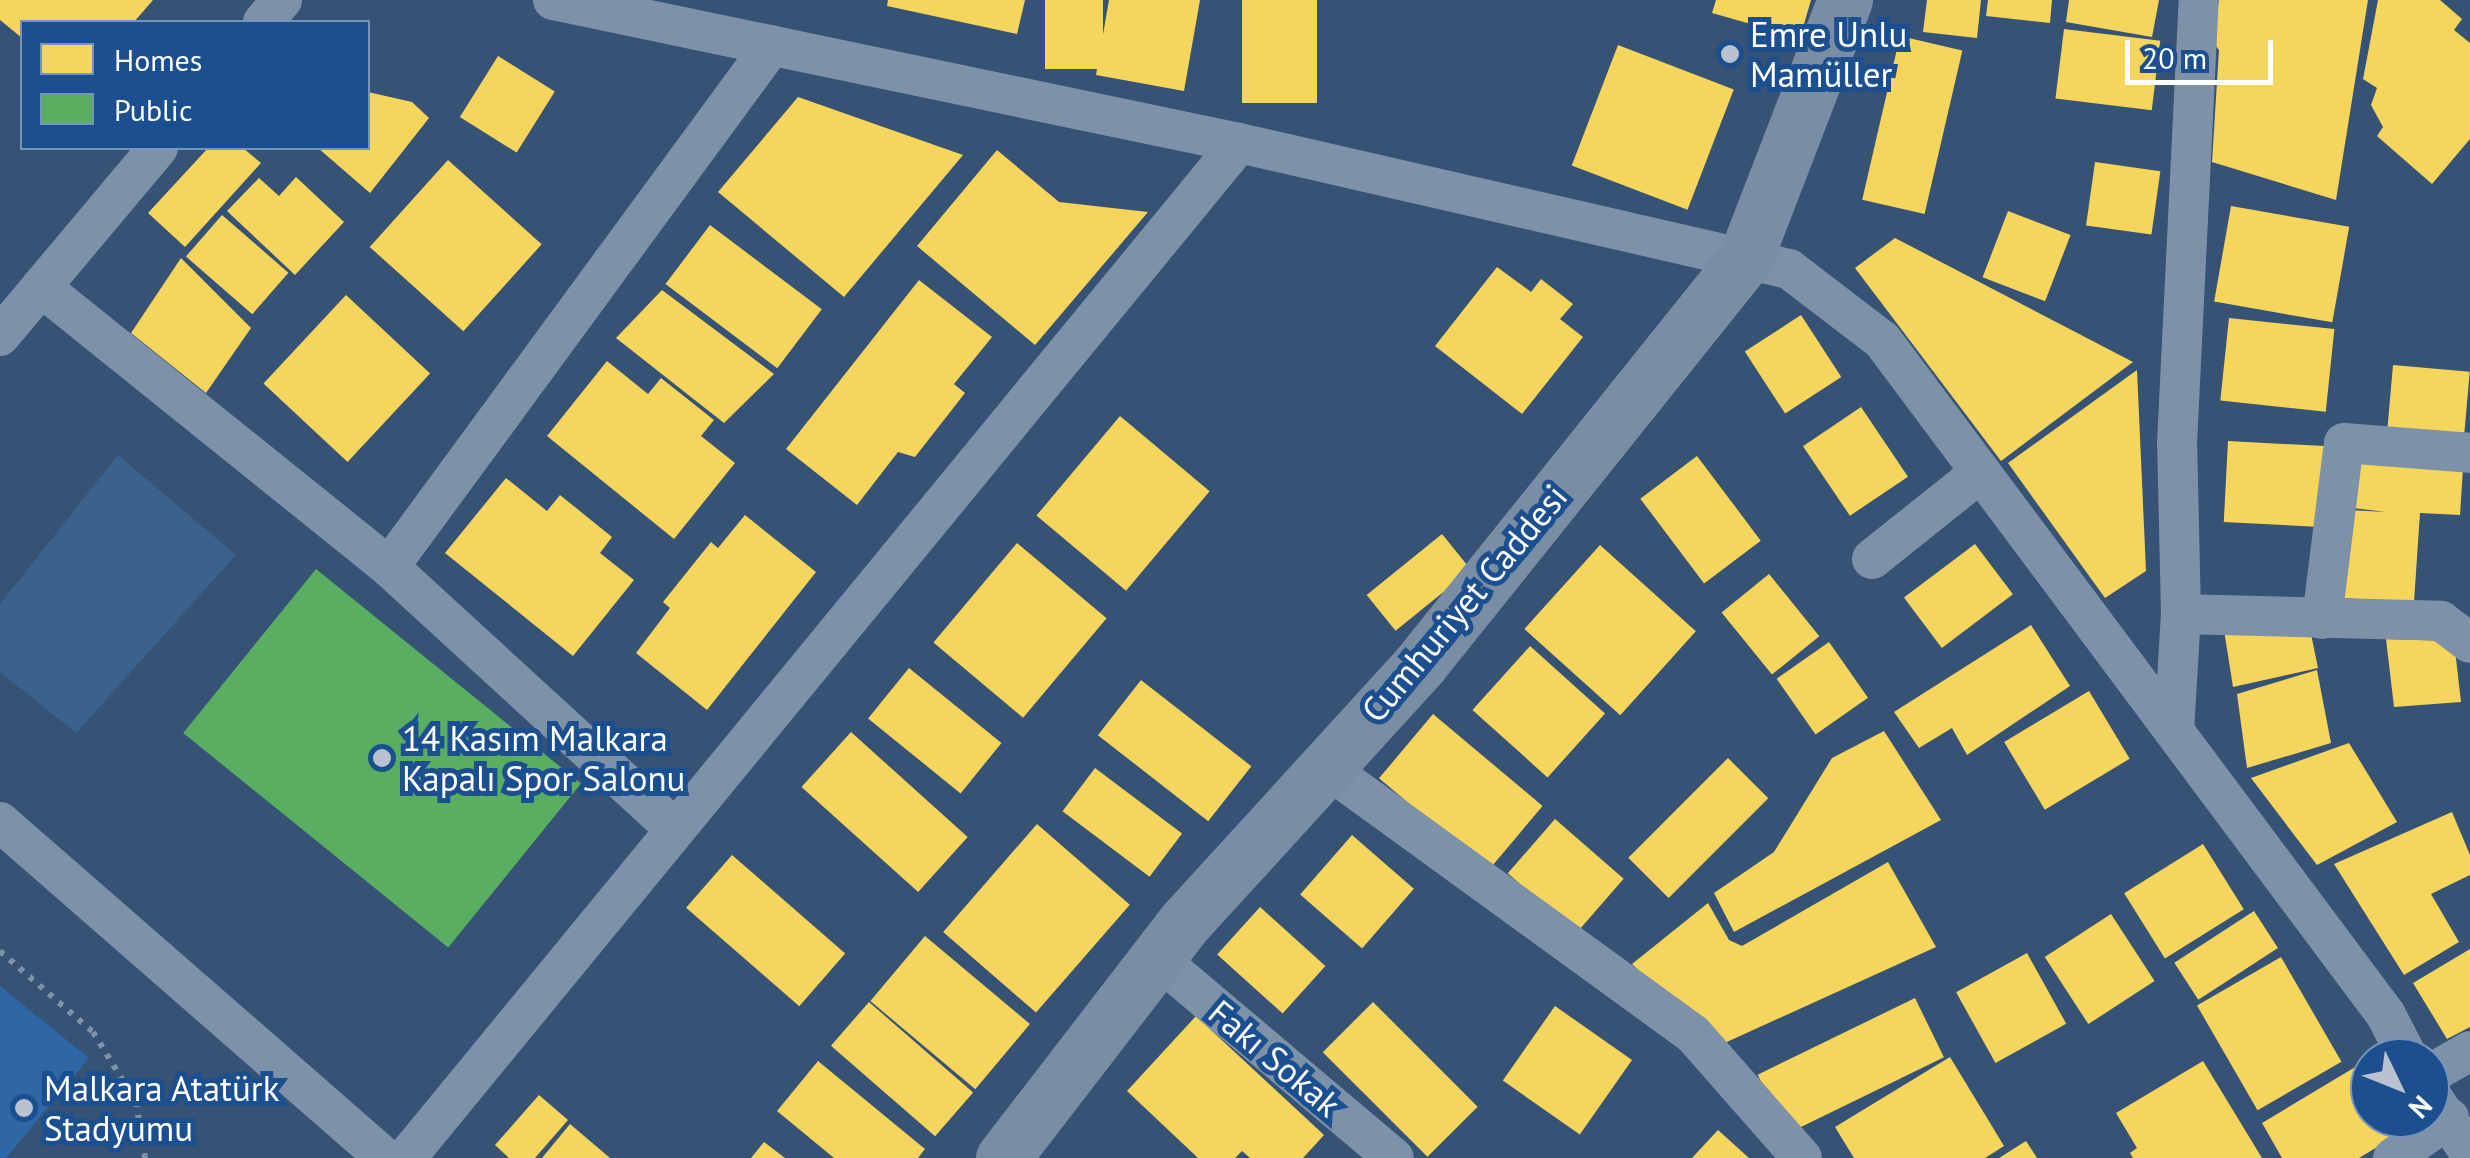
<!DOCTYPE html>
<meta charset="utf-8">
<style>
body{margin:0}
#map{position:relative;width:2470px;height:1158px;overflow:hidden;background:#365274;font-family:"PT Sans",sans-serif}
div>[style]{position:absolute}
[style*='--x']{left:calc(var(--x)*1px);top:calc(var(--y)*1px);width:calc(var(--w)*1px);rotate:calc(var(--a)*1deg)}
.green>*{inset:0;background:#2f66a5}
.water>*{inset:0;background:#3b618d}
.homes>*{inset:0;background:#f6d55c;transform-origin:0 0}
.public>*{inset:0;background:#5aae61;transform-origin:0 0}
.path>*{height:6px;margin-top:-3px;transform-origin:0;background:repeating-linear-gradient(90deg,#7d92a8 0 5px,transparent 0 13px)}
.street>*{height:40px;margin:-20px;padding:0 20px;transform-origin:20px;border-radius:20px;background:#7d92a8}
.secondary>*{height:55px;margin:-27.5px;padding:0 27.5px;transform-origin:27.5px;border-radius:27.5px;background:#798da4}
.dots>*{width:28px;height:28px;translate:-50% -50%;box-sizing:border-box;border:5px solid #1b4f8f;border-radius:50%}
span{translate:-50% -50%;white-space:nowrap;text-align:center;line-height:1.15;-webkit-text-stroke:10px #1b4f8f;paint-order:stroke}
.poi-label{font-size:35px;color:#fff}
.left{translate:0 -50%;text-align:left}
.street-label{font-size:35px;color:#fff}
.legend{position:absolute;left:20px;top:20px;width:350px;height:130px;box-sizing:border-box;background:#1b4f8f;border:2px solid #7695bc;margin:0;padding:12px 18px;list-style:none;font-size:30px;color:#fff}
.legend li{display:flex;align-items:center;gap:20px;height:50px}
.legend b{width:50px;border:2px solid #7695bc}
.north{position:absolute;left:2350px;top:1038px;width:100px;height:100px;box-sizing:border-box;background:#1b4f8f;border:2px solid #7695bc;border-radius:50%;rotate:133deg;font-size:28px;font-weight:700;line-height:40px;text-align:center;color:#fff}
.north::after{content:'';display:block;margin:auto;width:35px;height:45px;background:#b9c2ce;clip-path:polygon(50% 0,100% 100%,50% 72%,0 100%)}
.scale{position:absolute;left:2125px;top:40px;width:148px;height:45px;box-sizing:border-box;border:5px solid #fff;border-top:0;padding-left:12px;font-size:30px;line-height:35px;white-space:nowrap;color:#fff;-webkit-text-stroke:8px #1b4f8f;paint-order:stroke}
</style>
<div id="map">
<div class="green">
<div style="clip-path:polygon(0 986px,89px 1058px,6px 1158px,0 1158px)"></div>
</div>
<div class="water">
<div style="clip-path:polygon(118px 455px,236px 555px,76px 733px,0 672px,0 604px)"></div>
</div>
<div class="homes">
<div style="clip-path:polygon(0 0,153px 0,134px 22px,22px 22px,22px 38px,0 20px)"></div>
<div style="clip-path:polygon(888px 0,1025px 0,1017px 34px,887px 6px)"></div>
<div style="left:1045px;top:0;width:58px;height:69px"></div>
<div style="clip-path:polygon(1109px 0,1200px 0,1184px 91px,1096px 75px)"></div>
<div style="left:1242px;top:0;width:75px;height:103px"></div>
<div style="clip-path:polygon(1716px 0,1811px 0,1800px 38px,1712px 13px)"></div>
<div style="clip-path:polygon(1927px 0,1981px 0,1977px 38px,1923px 32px)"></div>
<div style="clip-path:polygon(1988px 0,2052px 0,2050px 23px,1986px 16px)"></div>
<div style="clip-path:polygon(2069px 0,2159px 0,2152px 37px,2066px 22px)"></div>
<div style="clip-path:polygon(2219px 0,2368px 0,2336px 200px,2212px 162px,2219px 50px,2211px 40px)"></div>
<div style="clip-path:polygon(2378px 0,2440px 0,2462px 19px,2454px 30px,2470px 43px,2470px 139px,2432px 184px,2377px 136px,2383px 127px,2371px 105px,2377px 88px,2363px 79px)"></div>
<div style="left:2064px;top:29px;width:97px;height:70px;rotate:7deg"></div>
<div style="left:1900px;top:36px;width:64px;height:168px;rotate:13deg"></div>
<div style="left:1618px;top:45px;width:124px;height:129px;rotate:21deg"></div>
<div style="left:498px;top:56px;width:67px;height:72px;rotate:32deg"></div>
<div style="clip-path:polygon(368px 92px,412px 102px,429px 118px,370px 193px,318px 148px,368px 148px)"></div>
<div style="clip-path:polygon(798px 97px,963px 155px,844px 297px,718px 192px)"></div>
<div style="clip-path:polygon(208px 148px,243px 148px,261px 163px,185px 247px,148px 213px)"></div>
<div style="clip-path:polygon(997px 150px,1059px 202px,1148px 212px,1035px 345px,917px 246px)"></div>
<div style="left:448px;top:160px;width:126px;height:117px;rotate:42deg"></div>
<div style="left:2095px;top:162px;width:66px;height:64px;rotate:8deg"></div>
<div style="clip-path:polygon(296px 177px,344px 222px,295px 275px,227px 211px,259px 178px,279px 196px)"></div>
<div style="left:2231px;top:206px;width:120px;height:97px;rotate:10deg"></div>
<div style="left:2008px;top:211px;width:67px;height:71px;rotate:21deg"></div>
<div style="left:222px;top:215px;width:88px;height:55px;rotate:41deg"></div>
<div style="left:710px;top:225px;width:140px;height:74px;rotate:37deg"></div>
<div style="clip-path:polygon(1895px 238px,2133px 362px,2001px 461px,1855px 268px)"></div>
<div style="clip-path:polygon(181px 258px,251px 328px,206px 393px,131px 333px)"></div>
<div style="clip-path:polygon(1497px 267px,1531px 292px,1541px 279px,1573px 304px,1560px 319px,1583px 337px,1522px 414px,1435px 346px)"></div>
<div style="clip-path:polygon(919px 280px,992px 337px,954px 384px,965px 393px,915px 457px,898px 452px,857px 505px,786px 449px)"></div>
<div style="clip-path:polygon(662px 290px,774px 374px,724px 423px,616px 338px)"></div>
<div style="left:346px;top:295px;width:115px;height:121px;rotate:43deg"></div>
<div style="left:1801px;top:315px;width:74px;height:67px;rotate:57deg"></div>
<div style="left:2229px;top:318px;width:106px;height:83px;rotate:6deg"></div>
<div style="clip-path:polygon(607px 361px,648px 394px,661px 378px,714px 420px,701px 436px,735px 463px,674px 539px,547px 436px)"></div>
<div style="left:2393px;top:365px;width:77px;height:66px;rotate:5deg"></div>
<div style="clip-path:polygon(2137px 370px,2146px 571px,2105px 598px,2008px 463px)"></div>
<div style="left:1861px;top:407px;width:84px;height:70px;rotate:56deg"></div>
<div style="left:1120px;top:416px;width:117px;height:130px;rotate:40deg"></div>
<div style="left:2228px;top:441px;width:97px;height:81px;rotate:3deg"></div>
<div style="left:1697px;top:456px;width:106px;height:71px;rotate:53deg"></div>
<div style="clip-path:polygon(2356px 462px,2463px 468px,2460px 515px,2420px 513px,2414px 602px,2342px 598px,2348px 510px,2386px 512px,2353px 508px)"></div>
<div style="clip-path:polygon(506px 478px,547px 511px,560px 495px,612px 537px,600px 553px,634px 580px,573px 656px,445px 553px)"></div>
<div style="clip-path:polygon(745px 515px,816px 572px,707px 710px,636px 653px,670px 608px,663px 602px,711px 542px,718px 548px)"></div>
<div style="left:1442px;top:534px;width:46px;height:97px;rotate:51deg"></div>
<div style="left:1017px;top:543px;width:117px;height:130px;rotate:40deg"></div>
<div style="left:1975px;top:544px;width:63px;height:89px;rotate:53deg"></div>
<div style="left:1600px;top:545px;width:129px;height:113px;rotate:42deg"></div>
<div style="left:1769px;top:574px;width:80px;height:61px;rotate:51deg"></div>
<div style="clip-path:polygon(2031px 625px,2070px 686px,1967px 755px,1952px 728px,1919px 748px,1894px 712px)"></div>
<div style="clip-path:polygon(2310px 629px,2318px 668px,2233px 687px,2224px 630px)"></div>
<div style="clip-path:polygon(2386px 639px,2454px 641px,2461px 702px,2394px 707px)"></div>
<div style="left:1829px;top:642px;width:68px;height:64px;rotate:55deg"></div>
<div style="left:1530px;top:646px;width:101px;height:86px;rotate:42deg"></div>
<div style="left:909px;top:668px;width:119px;height:65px;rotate:39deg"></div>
<div style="clip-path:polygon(2317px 670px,2331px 743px,2247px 768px,2237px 694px)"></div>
<div style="left:1141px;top:680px;width:140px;height:70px;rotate:38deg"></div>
<div style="left:2089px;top:691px;width:79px;height:99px;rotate:59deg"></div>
<div style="left:1433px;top:714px;width:143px;height:84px;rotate:40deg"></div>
<div style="clip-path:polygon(1884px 731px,1941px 820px,1734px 932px,1714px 893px,1774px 852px,1832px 758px)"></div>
<div style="left:851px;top:732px;width:157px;height:74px;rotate:42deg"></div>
<div style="clip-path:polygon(2349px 743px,2397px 822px,2317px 865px,2251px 778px)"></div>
<div style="left:1728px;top:758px;width:57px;height:141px;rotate:45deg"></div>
<div style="left:1095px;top:768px;width:109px;height:54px;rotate:37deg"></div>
<div style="clip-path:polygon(2452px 812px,2470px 855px,2470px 875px,2431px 894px,2459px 942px,2404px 975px,2334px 864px)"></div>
<div style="left:1555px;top:819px;width:91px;height:72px;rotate:41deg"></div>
<div style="left:1037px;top:824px;width:123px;height:143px;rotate:41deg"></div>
<div style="left:1352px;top:835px;width:82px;height:79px;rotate:41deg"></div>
<div style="left:2203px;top:844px;width:77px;height:93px;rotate:58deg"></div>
<div style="left:732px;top:855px;width:150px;height:70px;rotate:41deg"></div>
<div style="clip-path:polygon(1888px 862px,1936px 947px,1718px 1046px,1632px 964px,1708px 903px,1729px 940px,1742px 946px)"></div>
<div style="left:1260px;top:907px;width:88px;height:64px;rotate:42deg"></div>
<div style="left:2254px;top:911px;width:44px;height:95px;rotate:57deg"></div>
<div style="left:2111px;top:914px;width:80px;height:79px;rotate:57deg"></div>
<div style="left:925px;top:936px;width:137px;height:85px;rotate:40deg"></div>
<div style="clip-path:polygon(2470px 949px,2470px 1027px,2447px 1039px,2413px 983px)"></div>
<div style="left:2027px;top:953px;width:81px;height:81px;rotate:61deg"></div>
<div style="left:2281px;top:957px;width:121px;height:97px;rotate:60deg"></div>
<div style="left:1915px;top:998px;width:66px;height:175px;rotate:64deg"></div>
<div style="left:869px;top:1002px;width:138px;height:58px;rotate:41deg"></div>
<div style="left:1373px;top:1002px;width:148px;height:71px;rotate:45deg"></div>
<div style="left:1555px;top:1006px;width:94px;height:91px;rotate:35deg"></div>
<div style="clip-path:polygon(1196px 1016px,1324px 1135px,1303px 1158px,1250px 1158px,1242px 1151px,1235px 1158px,1198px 1158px,1127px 1091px)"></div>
<div style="clip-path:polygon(1950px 1057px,2004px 1146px,1985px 1158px,1854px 1158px,1835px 1127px)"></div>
<div style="clip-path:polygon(818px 1061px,925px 1149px,918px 1158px,834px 1158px,777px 1111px)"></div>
<div style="clip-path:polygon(2203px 1061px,2262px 1158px,2133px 1158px,2130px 1153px,2137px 1148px,2116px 1113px)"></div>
<div style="clip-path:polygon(2357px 1066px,2370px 1089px,2370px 1118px,2387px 1118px,2397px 1135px,2359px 1158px,2282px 1158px,2262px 1123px)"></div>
<div style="clip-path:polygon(539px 1095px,568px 1120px,535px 1158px,509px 1158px,495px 1145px)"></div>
<div style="clip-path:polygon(570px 1124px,610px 1158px,542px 1158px)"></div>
<div style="clip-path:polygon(1718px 1130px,1749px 1158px,1692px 1158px)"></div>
<div style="clip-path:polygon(2026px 1141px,2037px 1158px,1999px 1158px)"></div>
<div style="clip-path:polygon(764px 1142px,785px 1158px,751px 1158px)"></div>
</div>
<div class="public">
<div style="left:316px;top:569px;width:341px;height:211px;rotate:39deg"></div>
</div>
<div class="path">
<div style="--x:0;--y:951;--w:123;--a:41.1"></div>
<div style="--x:93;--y:1032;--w:82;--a:58.4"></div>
<div style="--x:136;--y:1102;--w:57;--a:80.9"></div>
</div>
<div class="street">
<div style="--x:553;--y:0;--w:701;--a:11.77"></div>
<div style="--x:1239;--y:143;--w:564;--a:12.9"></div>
<div style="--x:1789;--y:269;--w:117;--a:37.4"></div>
<div style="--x:1882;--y:340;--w:842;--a:53.25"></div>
<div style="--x:2386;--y:1015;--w:48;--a:62.9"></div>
<div style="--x:263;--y:22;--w:29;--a:-49"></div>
<div style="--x:41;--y:287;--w:447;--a:38.8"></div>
<div style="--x:389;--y:567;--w:386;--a:42.5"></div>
<div style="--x:0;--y:336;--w:246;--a:-50"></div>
<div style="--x:1872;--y:559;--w:139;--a:-38.6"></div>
<div style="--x:389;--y:567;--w:647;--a:-53.73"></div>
<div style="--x:2181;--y:614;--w:260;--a:1.5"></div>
<div style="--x:2441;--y:621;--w:36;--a:37"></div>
<div style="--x:2322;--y:619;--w:177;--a:-82.9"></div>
<div style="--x:2344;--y:443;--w:126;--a:4.5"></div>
<div style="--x:2174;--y:731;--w:117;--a:-86.6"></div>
<div style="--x:2181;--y:614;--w:170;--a:-91.3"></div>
<div style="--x:2177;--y:444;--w:445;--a:-87.2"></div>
<div style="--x:1324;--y:766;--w:456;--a:36"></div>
<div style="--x:1693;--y:1034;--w:165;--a:48.7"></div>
<div style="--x:0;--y:822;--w:511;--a:41.11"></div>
<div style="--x:1157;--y:958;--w:310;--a:40.2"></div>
<div style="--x:2430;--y:1074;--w:46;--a:-29.9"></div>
<div style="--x:2430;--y:1094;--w:71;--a:55.9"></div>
<div style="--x:406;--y:1158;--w:1313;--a:-50.62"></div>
<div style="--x:2393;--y:1158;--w:69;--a:-35.5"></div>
</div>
<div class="secondary">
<div style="--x:1003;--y:1158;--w:297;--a:-52.4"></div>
<div style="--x:1184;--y:923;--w:352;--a:-47.6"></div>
<div style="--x:1421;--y:663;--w:518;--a:-51.27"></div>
<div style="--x:1745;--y:259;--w:278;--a:-68.9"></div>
</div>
<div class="dots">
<div style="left:1730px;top:54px;background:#b9c2ce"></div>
<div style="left:382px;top:758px;background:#b9c2ce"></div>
<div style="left:24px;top:1108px;background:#b9c2ce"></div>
</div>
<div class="poi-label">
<span class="left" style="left:1750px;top:54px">Emre Unlu<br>Mamüller</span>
<span class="left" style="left:402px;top:758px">14 Kasım Malkara<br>Kapalı Spor Salonu</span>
<span class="left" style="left:44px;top:1108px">Malkara Atatürk<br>Stadyumu</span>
</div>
<div class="street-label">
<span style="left:1464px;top:603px;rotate:-50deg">Cumhuriyet Caddesi</span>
<span style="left:1275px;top:1058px;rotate:40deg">Fakı Sokak</span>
</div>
<ul class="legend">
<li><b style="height:28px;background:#f6d55c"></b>Homes</li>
<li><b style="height:28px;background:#5aae61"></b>Public</li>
</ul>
<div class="north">N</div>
<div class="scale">20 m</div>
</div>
